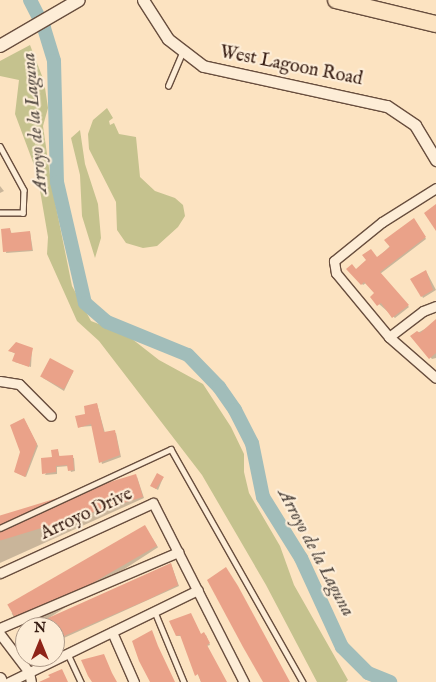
<!DOCTYPE html>
<style>
body{margin:0}
#map{position:relative;width:436px;height:682px;overflow:hidden;background:#fce3c1;font-family:"IM FELL English",serif}
div>[style]{position:absolute}
[style*='--x']{left:calc(var(--x)*1px);top:calc(var(--y)*1px);width:calc(var(--w)*1px);rotate:calc(var(--a)*1deg)}
.green>*{inset:0;background:#c5c28e}
.shadow>*{inset:0;background:#0003;transform-origin:0 0}
.river>*{height:14px;margin:-7px;padding:0 7px;transform-origin:7px;border-radius:7px;background:#a1bdba}
.building>*{inset:0;background:#eaa289;transform-origin:0 0}
.roads{filter:drop-shadow(1px 0 #684e3e) drop-shadow(-1px 0 #684e3e) drop-shadow(0 1px #684e3e) drop-shadow(0 -1px #684e3e)}
.service>*{height:4.5px;margin:-2.25px;padding:0 2.25px;transform-origin:2.25px;border-radius:2.25px;background:#fdedd7}
.minor>*{height:9px;margin:-4.5px;padding:0 4.5px;transform-origin:4.5px;border-radius:4.5px;background:#fdedd7}
.tertiary>*{height:11px;margin:-5.5px;padding:0 5.5px;transform-origin:5.5px;border-radius:5.5px;background:#fdedd7}
.secondary>*{height:12px;margin:-6px;padding:0 6px;transform-origin:6px;border-radius:6px;background:#fdedd7}
.motorway>*{height:16px;margin:-8px;padding:0 8px;transform-origin:8px;border-radius:8px;background:#fce3c1}
span{translate:-50% -50%;white-space:nowrap;text-align:center;line-height:1.15;-webkit-text-stroke:4.5px #fdedd7;paint-order:stroke}
.street-label{font-size:18px;color:#371d13}
.water-label{font-size:19px;color:#574d45;font-style:italic}
.north{position:absolute;left:15px;top:617px;width:50px;height:50px;box-sizing:border-box;background:#fdedd7;border:1px solid #ae9a89;border-radius:50%;rotate:0deg;font-size:14px;font-weight:700;line-height:20px;text-align:center;color:#371d13}
.north::after{content:'';display:block;margin:auto;width:18px;height:22px;background:#8f2418;clip-path:polygon(50% 0,100% 100%,50% 72%,0 100%)}
</style>
<div id="map">
<div class="green">
<div style="clip-path:polygon(30px 45px,44px 81px,48px 108px,43px 126px,51px 182px,72px 286px,91px 321px,127px 335px,159px 360px,203px 384px,231px 427px,244px 454px,244px 472px,249px 493px,280px 546px,294px 585px,348px 680px,346px 682px,317px 682px,266px 585px,202px 475px,99px 341px,77px 321px,47px 254px,48px 237px,37px 173px,15px 114px,19px 80px,0 76px,0 61px)"></div>
<div style="clip-path:polygon(107px 108px,113px 118px,109px 121px,110px 125px,114px 123px,119px 134px,136px 137px,140px 177px,155px 191px,175px 198px,183px 205px,185px 216px,178px 227px,157px 246px,143px 248px,126px 243px,117px 230px,116px 202px,89px 149px,88px 134px,93px 120px)"></div>
<div style="clip-path:polygon(80px 130px,85px 164px,98px 204px,101px 238px,95px 258px,82px 216px,80px 175px,71px 138px)"></div>
</div>
<div class="shadow">
<div style="clip-path:polygon(0 186px,4px 191px,0 193px)"></div>
<div style="clip-path:polygon(415px 221px,426px 239px,380px 274px,409px 307px,395px 318px,371px 297px,376px 293px,366px 283px,363px 285px,348px 269px,356px 270px,377px 259px)"></div>
<div style="clip-path:polygon(10px 230px,12px 234px,30px 232px,33px 251px,6px 253px)"></div>
<div style="clip-path:polygon(426px 271px,436px 290px,423px 298px,422px 296px)"></div>
<div style="clip-path:polygon(436px 323px,436px 358px,432px 359px,412px 336px)"></div>
<div style="clip-path:polygon(32px 349px,31px 367px,15px 362px,16px 354px,10px 351px)"></div>
<div style="clip-path:polygon(73px 372px,64px 391px,43px 378px)"></div>
<div style="clip-path:polygon(97px 404px,105px 433px,116px 433px,121px 457px,102px 464px,92px 426px,79px 427px)"></div>
<div style="clip-path:polygon(25px 421px,38px 446px,26px 477px,15px 472px,22px 452px)"></div>
<div style="clip-path:polygon(58px 451px,60px 458px,74px 458px,75px 471px,71px 472px,69px 466px,57px 467px,57px 474px,45px 475px)"></div>
<div style="clip-path:polygon(137px 477px,144px 498px,0 563px,0 537px)"></div>
<div style="clip-path:polygon(163px 478px,158px 490px,153px 487px)"></div>
<div style="left:145px;top:527px;width:24px;height:159px;rotate:57deg"></div>
<div style="clip-path:polygon(171px 564px,179px 586px,55px 642px,55px 627px,31px 627px)"></div>
<div style="clip-path:polygon(191px 615px,201px 635px,206px 635px,210px 645px,207px 646px,225px 682px,201px 682px,182px 636px,177px 636px,170px 621px)"></div>
</div>
<div class="river">
<div style="--x:30;--y:0;--w:31;--a:63"></div>
<div style="--x:44;--y:28;--w:34;--a:73"></div>
<div style="--x:54;--y:61;--w:121;--a:88.6"></div>
<div style="--x:57;--y:182;--w:124;--a:77"></div>
<div style="--x:85;--y:303;--w:29;--a:41"></div>
<div style="--x:107;--y:322;--w:87;--a:22.2"></div>
<div style="--x:188;--y:355;--w:45;--a:45.9"></div>
<div style="--x:219;--y:387;--w:28;--a:55"></div>
<div style="--x:235;--y:410;--w:37;--a:63"></div>
<div style="--x:252;--y:443;--w:55;--a:78.5"></div>
<div style="--x:263;--y:497;--w:72;--a:58.1"></div>
<div style="--x:301;--y:558;--w:98;--a:65.3"></div>
<div style="--x:342;--y:647;--w:37;--a:45"></div>
<div style="--x:368;--y:673;--w:24;--a:22"></div>
</div>
<div class="building">
<div style="clip-path:polygon(436px 204px,436px 231px,424px 213px)"></div>
<div style="clip-path:polygon(414px 218px,426px 237px,380px 272px,409px 305px,392px 318px,381px 303px,377px 306px,370px 297px,374px 293px,364px 282px,361px 285px,346px 269px,352px 264px,356px 269px,366px 260px,362px 255px,371px 249px,377px 257px,390px 247px,384px 240px)"></div>
<div style="clip-path:polygon(10px 228px,11px 233px,30px 231px,32px 250px,3px 252px,1px 229px)"></div>
<div style="clip-path:polygon(426px 270px,433px 290px,421px 297px,410px 279px)"></div>
<div style="clip-path:polygon(436px 319px,436px 353px,429px 359px,410px 336px,417px 331px,420px 333px)"></div>
<div style="clip-path:polygon(16px 342px,33px 348px,29px 367px,12px 361px,15px 353px,8px 351px)"></div>
<div style="left:50px;top:358px;width:27px;height:21px;rotate:28deg"></div>
<div style="clip-path:polygon(97px 403px,104px 432px,115px 430px,120px 455px,99px 463px,91px 424px,78px 428px,75px 416px,85px 414px,84px 406px)"></div>
<div style="clip-path:polygon(24px 418px,37px 444px,25px 477px,14px 472px,20px 452px,10px 425px)"></div>
<div style="clip-path:polygon(58px 449px,59px 456px,73px 455px,74px 470px,68px 471px,67px 465px,56px 466px,56px 472px,42px 474px,41px 458px,52px 457px,51px 450px)"></div>
<div style="clip-path:polygon(157px 473px,164px 477px,156px 489px,150px 486px)"></div>
<div style="left:136px;top:474px;width:24px;height:149px;rotate:73deg"></div>
<div style="left:145px;top:525px;width:24px;height:159px;rotate:60deg"></div>
<div style="clip-path:polygon(171px 563px,178px 585px,147px 600px,55px 640px,55px 627px,28px 627px)"></div>
<div style="clip-path:polygon(226px 567px,238px 586px,290px 682px,263px 682px,243px 647px,207px 580px)"></div>
<div style="clip-path:polygon(191px 613px,201px 634px,204px 632px,210px 643px,207px 645px,227px 682px,201px 682px,198px 674px,195px 676px,180px 635px,176px 636px,169px 621px)"></div>
<div style="clip-path:polygon(25px 629px,25px 646px,18px 631px)"></div>
<div style="clip-path:polygon(152px 630px,158px 646px,175px 682px,150px 682px,139px 661px,132px 641px)"></div>
<div style="clip-path:polygon(104px 654px,112px 673px,117px 682px,92px 682px,88px 676px,81px 660px)"></div>
<div style="clip-path:polygon(62px 669px,68px 682px,39px 682px,50px 677px,48px 675px)"></div>
</div>
<div class="roads">
<div class="service">
<div style="--x:168;--y:86;--w:36;--a:-67"></div>
<div style="--x:0;--y:146;--w:50;--a:61.4"></div>
<div style="--x:24;--y:190;--w:23;--a:92"></div>
<div style="--x:23;--y:213;--w:23;--a:180"></div>
<div style="--x:0;--y:528;--w:188;--a:-24.8"></div>
<div style="--x:171;--y:449;--w:268;--a:60.5"></div>
<div style="--x:155;--y:612;--w:76;--a:67.5"></div>
<div style="--x:68;--y:654;--w:31;--a:65"></div>
</div>
<div class="minor">
<div style="--x:436;--y:188;--w:64;--a:147.8"></div>
<div style="--x:382;--y:222;--w:62;--a:140.9"></div>
<div style="--x:334;--y:261;--w:12;--a:81"></div>
<div style="--x:336;--y:273;--w:83;--a:50.4"></div>
<div style="--x:389;--y:337;--w:62;--a:41.1"></div>
<div style="--x:389;--y:337;--w:43;--a:-37.4"></div>
<div style="--x:423;--y:311;--w:14;--a:-21"></div>
<div style="--x:0;--y:381;--w:19;--a:9"></div>
<div style="--x:19;--y:384;--w:45;--a:45"></div>
<div style="--x:0;--y:573;--w:168;--a:-24.6"></div>
<div style="--x:153;--y:503;--w:201;--a:63.1"></div>
<div style="--x:0;--y:628;--w:194;--a:-23.1"></div>
<div style="--x:112;--y:632;--w:55;--a:66.3"></div>
<div style="--x:0;--y:634;--w:48;--a:52.7"></div>
<div style="--x:29;--y:672;--w:10;--a:79"></div>
<div style="--x:9;--y:682;--w:210;--a:-26"></div>
</div>
<div class="tertiary">
<div style="--x:143;--y:0;--w:46;--a:57.3"></div>
<div style="--x:168;--y:39;--w:44;--a:37.6"></div>
<div style="--x:203;--y:66;--w:188;--a:12.3"></div>
<div style="--x:387;--y:106;--w:34;--a:34"></div>
<div style="--x:415;--y:125;--w:41;--a:59"></div>
</div>
<div class="secondary">
<div style="--x:0;--y:46;--w:91;--a:-30.2"></div>
<div style="--x:0;--y:679;--w:3;--a:72"></div>
</div>
<div class="motorway">
<div style="--x:336;--y:0;--w:103;--a:13.5"></div>
</div>
</div>
<div class="street-label">
<span style="left:291px;top:67px;rotate:11deg">West Lagoon Road</span>
<span style="left:87px;top:515px;rotate:-25deg">Arroyo Drive</span>
</div>
<div class="water-label">
<span style="left:36px;top:123px;rotate:-95deg">Arroyo de la Laguna</span>
<span style="left:315px;top:553px;rotate:62deg">Arroyo de la Laguna</span>
</div>
<div class="north">N</div>
</div>
